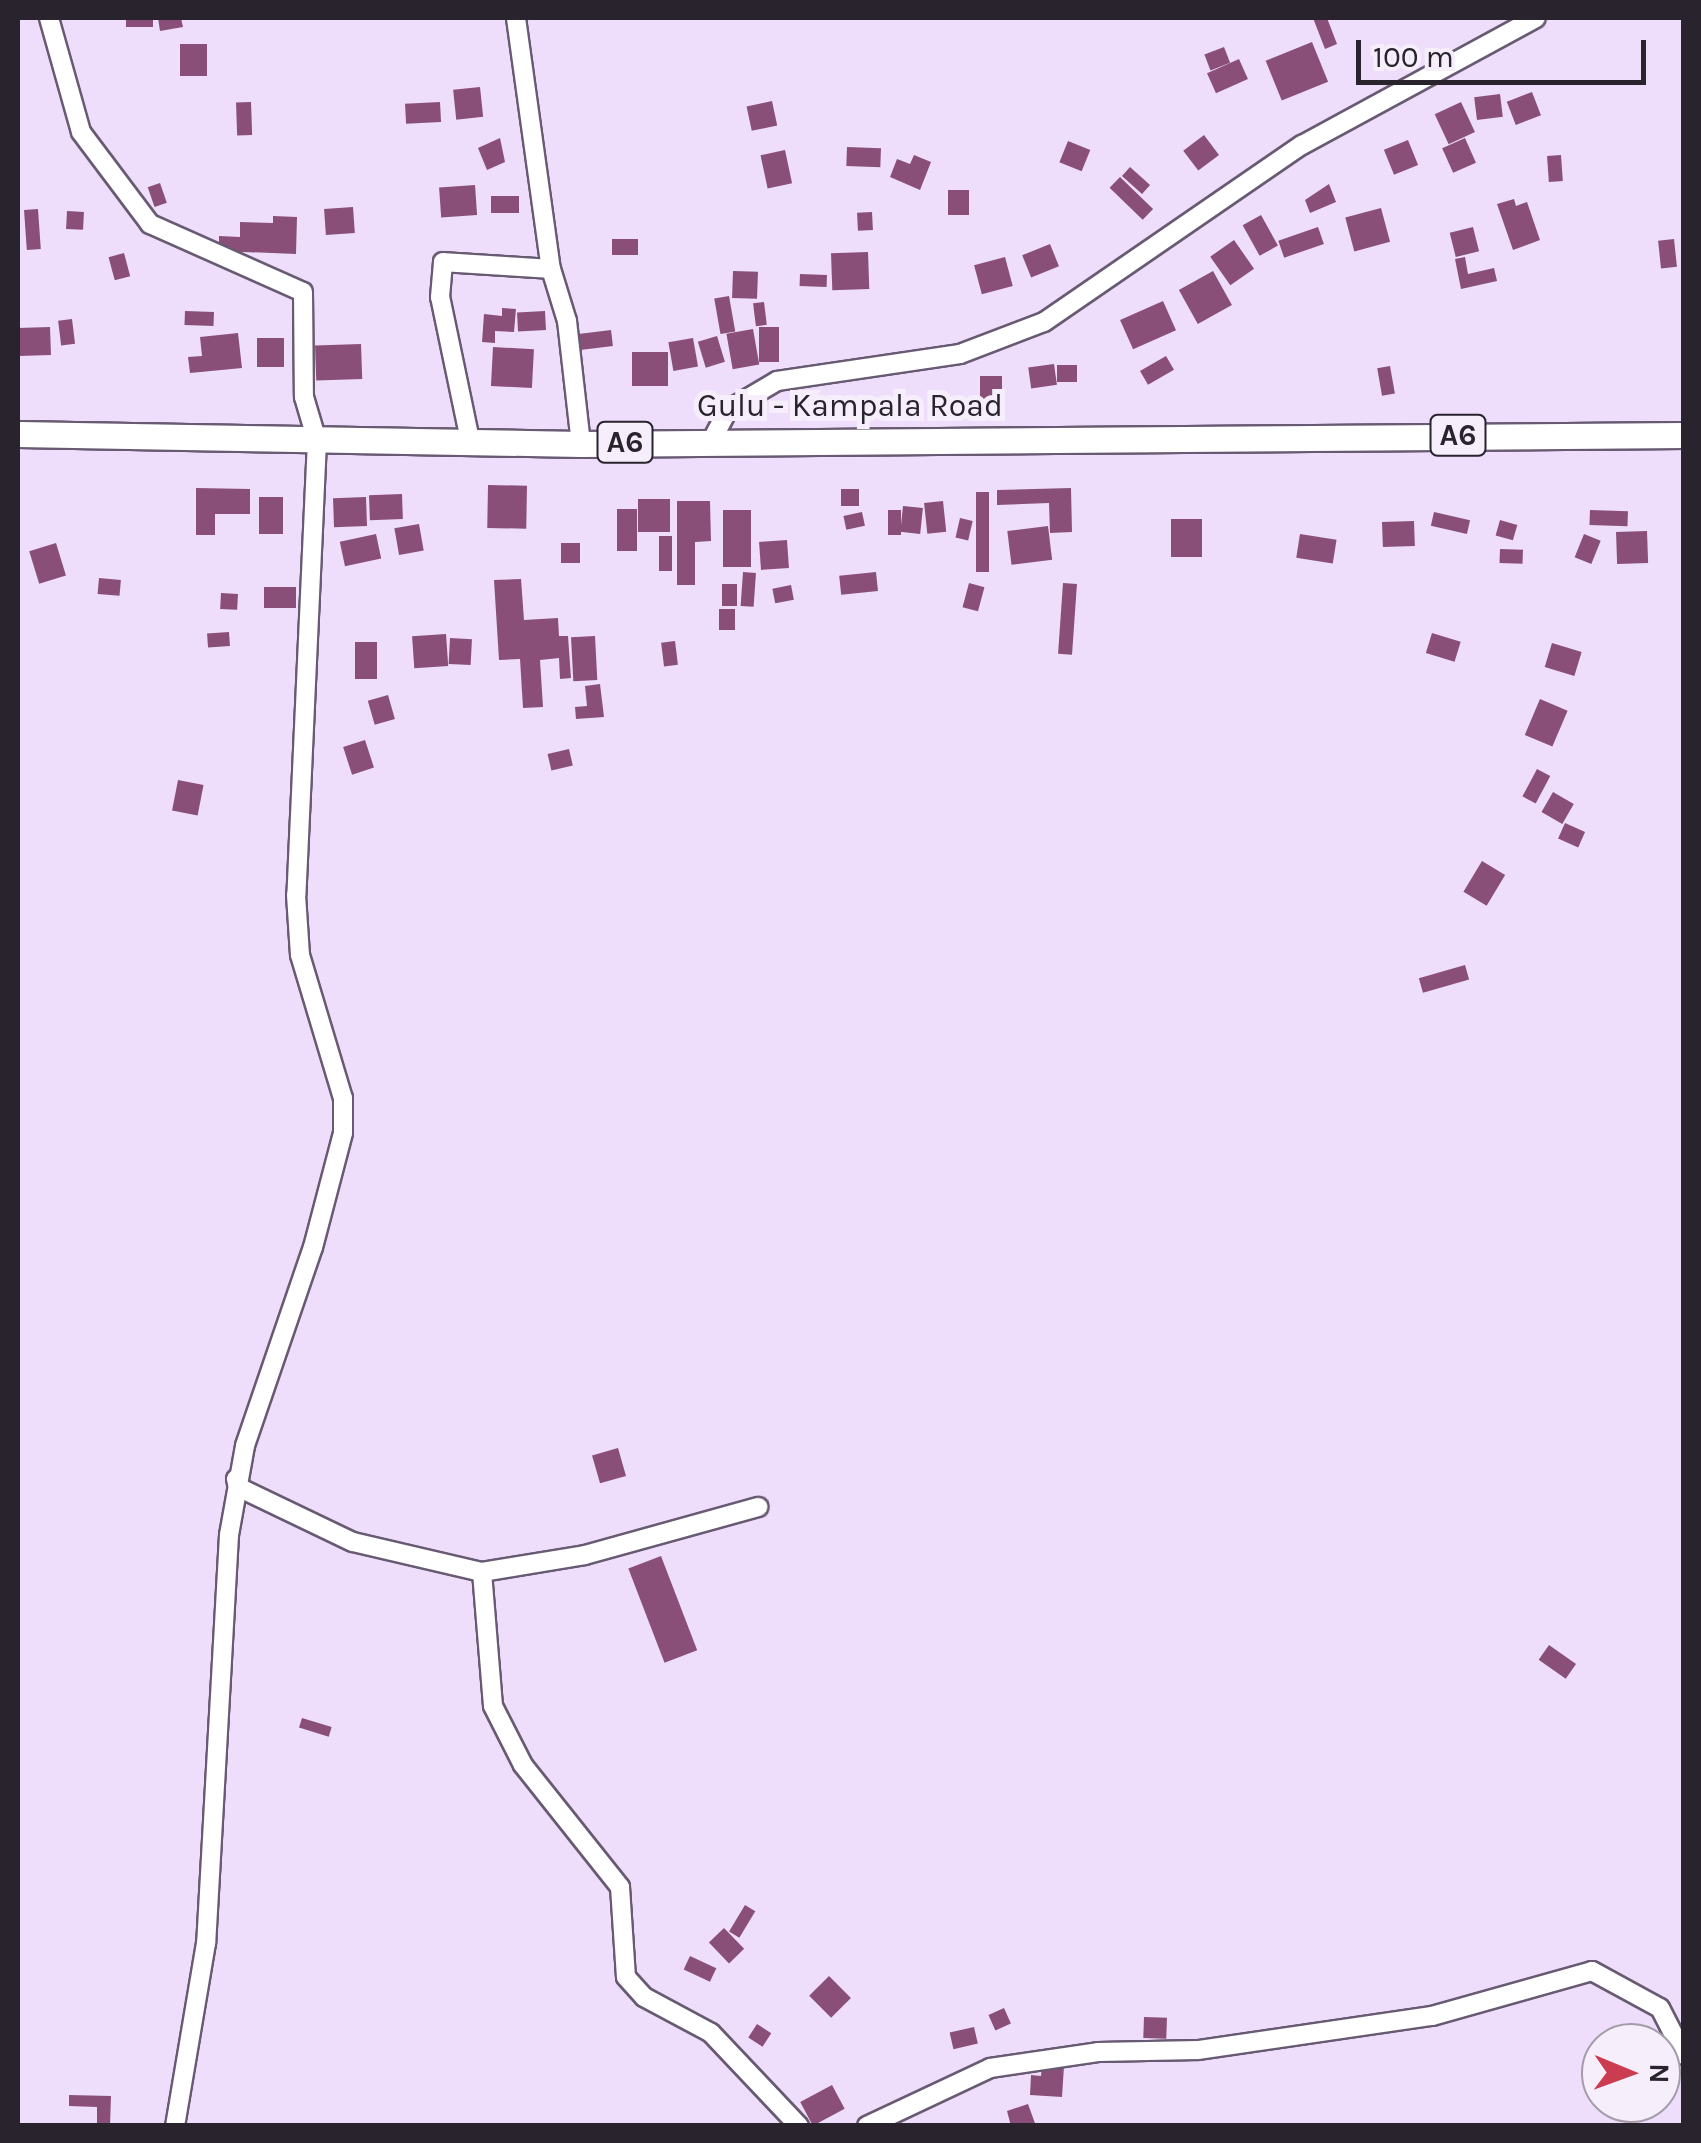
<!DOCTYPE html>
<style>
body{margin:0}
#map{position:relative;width:1701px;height:2143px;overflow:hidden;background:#eedefb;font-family:Karla,sans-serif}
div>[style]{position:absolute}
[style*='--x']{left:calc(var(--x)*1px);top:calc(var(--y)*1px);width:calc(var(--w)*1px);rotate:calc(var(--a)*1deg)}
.building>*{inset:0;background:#894f79;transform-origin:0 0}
.roads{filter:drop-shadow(2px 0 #685a73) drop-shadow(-2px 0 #685a73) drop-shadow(0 2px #685a73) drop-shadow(0 -2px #685a73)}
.minor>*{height:18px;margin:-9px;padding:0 9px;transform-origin:9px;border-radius:9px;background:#fff}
.primary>*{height:25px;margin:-12.5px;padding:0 12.5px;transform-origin:12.5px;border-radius:12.5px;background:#fff}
span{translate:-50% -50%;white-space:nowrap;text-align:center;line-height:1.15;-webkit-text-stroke:10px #f6effb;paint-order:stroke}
.shield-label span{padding:2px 8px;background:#f6effb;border:2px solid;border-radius:8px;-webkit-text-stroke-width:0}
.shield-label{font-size:30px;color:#29232e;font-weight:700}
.street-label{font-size:32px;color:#29232e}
.frame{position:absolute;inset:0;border:20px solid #29232e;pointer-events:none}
.north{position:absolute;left:1581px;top:2023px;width:100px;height:100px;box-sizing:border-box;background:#f6effb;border:2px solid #a49da9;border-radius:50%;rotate:91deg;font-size:28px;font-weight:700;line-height:40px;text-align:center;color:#29232e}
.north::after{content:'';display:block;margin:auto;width:35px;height:45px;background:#cc3c50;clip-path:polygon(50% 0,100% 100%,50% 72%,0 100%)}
.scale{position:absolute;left:1356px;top:40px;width:290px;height:45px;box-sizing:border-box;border:5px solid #29232e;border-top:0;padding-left:12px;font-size:30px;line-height:35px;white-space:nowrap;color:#29232e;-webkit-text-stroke:8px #f6effb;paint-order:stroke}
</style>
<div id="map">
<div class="building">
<div style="left:126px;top:18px;width:27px;height:9px"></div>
<div style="clip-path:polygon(158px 18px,181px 18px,183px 27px,160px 31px)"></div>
<div style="clip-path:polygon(1313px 18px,1327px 18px,1337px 44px,1325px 49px)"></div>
<div style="left:1312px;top:42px;width:43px;height:50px;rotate:68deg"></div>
<div style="left:180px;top:44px;width:27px;height:32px"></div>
<div style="left:1224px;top:47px;width:17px;height:21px;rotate:69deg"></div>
<div style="left:1239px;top:59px;width:22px;height:35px;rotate:66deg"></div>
<div style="left:480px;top:87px;width:30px;height:27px;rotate:84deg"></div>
<div style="left:1532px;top:92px;width:25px;height:27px;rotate:69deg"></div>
<div style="left:1500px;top:94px;width:23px;height:26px;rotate:83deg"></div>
<div style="left:772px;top:101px;width:25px;height:26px;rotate:78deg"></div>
<div style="left:251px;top:102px;width:33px;height:15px;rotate:88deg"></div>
<div style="left:440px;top:102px;width:20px;height:35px;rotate:87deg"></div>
<div style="left:1461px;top:102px;width:33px;height:29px;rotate:65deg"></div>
<div style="left:1204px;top:135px;width:25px;height:26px;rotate:53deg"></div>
<div style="clip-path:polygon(500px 138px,505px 162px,487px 170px,478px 148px)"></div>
<div style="left:1465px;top:138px;width:27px;height:25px;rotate:66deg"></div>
<div style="left:1408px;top:140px;width:27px;height:26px;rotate:68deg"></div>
<div style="left:1068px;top:141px;width:24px;height:23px;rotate:22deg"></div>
<div style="left:847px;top:147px;width:34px;height:19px;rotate:2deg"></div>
<div style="left:785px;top:150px;width:34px;height:25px;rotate:78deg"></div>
<div style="clip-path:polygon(914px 155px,931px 162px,920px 190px,890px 177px,897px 159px,910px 164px)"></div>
<div style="left:1561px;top:155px;width:26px;height:14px;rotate:86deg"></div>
<div style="left:1130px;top:167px;width:27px;height:12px;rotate:42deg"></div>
<div style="left:1120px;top:177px;width:46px;height:15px;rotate:44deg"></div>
<div style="left:160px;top:183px;width:21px;height:13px;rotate:71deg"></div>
<div style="clip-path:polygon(1329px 184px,1336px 202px,1310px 213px,1305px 200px)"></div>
<div style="left:475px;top:185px;width:30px;height:36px;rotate:86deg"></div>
<div style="left:948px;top:190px;width:21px;height:25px"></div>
<div style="left:491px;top:196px;width:28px;height:17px"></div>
<div style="clip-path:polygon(1514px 199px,1516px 206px,1527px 202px,1540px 240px,1513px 250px,1497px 204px)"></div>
<div style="left:353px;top:207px;width:26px;height:29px;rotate:86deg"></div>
<div style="left:1381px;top:208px;width:35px;height:37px;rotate:75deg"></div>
<div style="left:38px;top:209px;width:40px;height:14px;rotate:86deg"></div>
<div style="left:67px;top:211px;width:17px;height:18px;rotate:3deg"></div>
<div style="left:872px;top:212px;width:18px;height:15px;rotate:87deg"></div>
<div style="left:1261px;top:215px;width:35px;height:21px;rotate:61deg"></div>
<div style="clip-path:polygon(273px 216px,297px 217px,296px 254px,219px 251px,219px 236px,240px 237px,240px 222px,273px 223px)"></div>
<div style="left:1318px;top:227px;width:18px;height:42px;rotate:71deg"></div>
<div style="left:1473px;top:227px;width:25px;height:24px;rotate:76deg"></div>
<div style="left:638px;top:239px;width:16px;height:26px;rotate:90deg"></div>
<div style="left:1674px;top:239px;width:28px;height:16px;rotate:84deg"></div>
<div style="left:1234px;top:240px;width:35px;height:29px;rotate:55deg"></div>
<div style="left:1050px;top:244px;width:24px;height:30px;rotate:68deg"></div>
<div style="left:868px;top:252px;width:37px;height:37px;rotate:88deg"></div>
<div style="left:124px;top:253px;width:24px;height:16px;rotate:75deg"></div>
<div style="left:1005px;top:257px;width:30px;height:32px;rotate:75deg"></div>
<div style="clip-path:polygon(1465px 257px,1468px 274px,1494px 268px,1497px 281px,1461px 289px,1455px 259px)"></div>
<div style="left:733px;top:271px;width:25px;height:27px;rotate:2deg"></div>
<div style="left:1213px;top:271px;width:39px;height:39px;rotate:61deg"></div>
<div style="left:800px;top:274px;width:27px;height:12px;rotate:2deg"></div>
<div style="left:729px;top:296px;width:36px;height:15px;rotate:80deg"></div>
<div style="left:1163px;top:301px;width:32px;height:47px;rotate:66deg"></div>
<div style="left:764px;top:302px;width:23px;height:11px;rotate:83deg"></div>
<div style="clip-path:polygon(502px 308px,516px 309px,514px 332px,495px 331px,495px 343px,482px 342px,484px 314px,502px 316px)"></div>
<div style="left:185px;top:311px;width:29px;height:14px;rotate:2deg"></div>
<div style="left:545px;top:311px;width:19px;height:28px;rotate:87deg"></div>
<div style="left:72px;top:319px;width:25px;height:14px;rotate:83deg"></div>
<div style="left:50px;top:327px;width:28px;height:32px;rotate:88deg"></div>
<div style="left:759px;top:327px;width:20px;height:35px"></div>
<div style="left:753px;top:329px;width:36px;height:27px;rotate:80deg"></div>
<div style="left:611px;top:330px;width:16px;height:33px;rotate:83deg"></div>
<div style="clip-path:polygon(238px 333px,242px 368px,190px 373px,188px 357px,202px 356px,200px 337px)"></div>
<div style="left:717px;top:336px;width:27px;height:20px;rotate:73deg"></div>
<div style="left:257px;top:338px;width:27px;height:29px"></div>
<div style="left:693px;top:338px;width:29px;height:25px;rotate:80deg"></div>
<div style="left:361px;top:344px;width:35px;height:46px;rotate:88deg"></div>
<div style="left:493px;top:347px;width:41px;height:39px;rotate:3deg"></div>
<div style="left:632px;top:352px;width:36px;height:34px"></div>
<div style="left:1166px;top:356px;width:16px;height:30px;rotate:60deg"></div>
<div style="left:1054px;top:364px;width:21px;height:26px;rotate:82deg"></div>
<div style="left:1077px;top:365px;width:17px;height:20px;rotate:90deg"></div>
<div style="left:1390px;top:366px;width:28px;height:13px;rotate:80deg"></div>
<div style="left:980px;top:376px;width:22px;height:27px"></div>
<div style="left:488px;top:485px;width:39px;height:43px;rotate:1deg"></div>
<div style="clip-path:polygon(196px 488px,250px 489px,250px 514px,215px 514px,215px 535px,196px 535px)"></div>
<div style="clip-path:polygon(1071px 488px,1072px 532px,1050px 533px,1049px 503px,997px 505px,997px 490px)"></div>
<div style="left:841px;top:489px;width:18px;height:17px"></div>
<div style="left:976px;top:492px;width:13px;height:80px"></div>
<div style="left:402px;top:494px;width:25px;height:33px;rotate:88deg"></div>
<div style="left:259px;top:497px;width:24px;height:37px"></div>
<div style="left:366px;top:497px;width:29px;height:33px;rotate:88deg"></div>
<div style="left:638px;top:499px;width:32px;height:33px"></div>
<div style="clip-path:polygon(677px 501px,710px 501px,711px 541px,695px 542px,695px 585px,677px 585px)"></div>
<div style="left:943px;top:501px;width:31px;height:19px;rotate:84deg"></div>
<div style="left:903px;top:506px;width:20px;height:26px;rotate:6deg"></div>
<div style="left:617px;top:509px;width:20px;height:42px"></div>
<div style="left:723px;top:510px;width:28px;height:57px"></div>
<div style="left:888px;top:510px;width:13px;height:25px"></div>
<div style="left:1590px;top:510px;width:38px;height:15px;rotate:2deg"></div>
<div style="left:862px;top:512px;width:14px;height:19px;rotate:78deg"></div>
<div style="left:1434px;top:512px;width:37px;height:14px;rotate:13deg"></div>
<div style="left:960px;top:518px;width:13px;height:20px;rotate:13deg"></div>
<div style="left:1171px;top:519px;width:31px;height:38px"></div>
<div style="left:1500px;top:520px;width:18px;height:16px;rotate:16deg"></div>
<div style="left:1414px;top:521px;width:25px;height:32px;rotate:88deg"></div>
<div style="left:419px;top:524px;width:27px;height:25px;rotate:80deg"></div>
<div style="left:1048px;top:526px;width:34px;height:41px;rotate:83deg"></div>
<div style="left:1647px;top:531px;width:32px;height:31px;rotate:88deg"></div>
<div style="left:376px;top:534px;width:25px;height:37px;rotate:78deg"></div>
<div style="left:1300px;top:534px;width:37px;height:24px;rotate:9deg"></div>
<div style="left:1584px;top:534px;width:18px;height:25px;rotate:22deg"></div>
<div style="left:659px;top:536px;width:13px;height:35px"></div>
<div style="left:787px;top:540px;width:28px;height:28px;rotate:86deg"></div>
<div style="left:56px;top:543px;width:34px;height:28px;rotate:73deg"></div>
<div style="left:561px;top:543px;width:19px;height:20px"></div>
<div style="left:1500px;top:549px;width:23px;height:14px;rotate:2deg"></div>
<div style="left:743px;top:572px;width:13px;height:34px;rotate:4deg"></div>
<div style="left:876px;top:572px;width:19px;height:37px;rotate:84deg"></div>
<div style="left:99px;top:578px;width:22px;height:16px;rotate:5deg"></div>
<div style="clip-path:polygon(521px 579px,524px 620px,558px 618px,559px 636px,568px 636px,571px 678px,560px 679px,559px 658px,540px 660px,543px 707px,523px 708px,520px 659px,499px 660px,494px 580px)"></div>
<div style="left:969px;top:583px;width:16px;height:25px;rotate:15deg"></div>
<div style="left:1063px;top:583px;width:14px;height:71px;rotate:4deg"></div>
<div style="left:737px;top:584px;width:22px;height:15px;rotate:90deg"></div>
<div style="left:791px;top:585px;width:15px;height:19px;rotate:79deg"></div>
<div style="left:264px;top:587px;width:32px;height:21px"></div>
<div style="left:221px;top:593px;width:17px;height:16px;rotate:3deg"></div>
<div style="left:719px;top:609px;width:16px;height:21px"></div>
<div style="left:229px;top:632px;width:14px;height:22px;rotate:86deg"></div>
<div style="left:1432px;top:633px;width:30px;height:21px;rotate:17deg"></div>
<div style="left:446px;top:634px;width:32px;height:34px;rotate:86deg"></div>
<div style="left:595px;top:636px;width:44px;height:24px;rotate:87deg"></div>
<div style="left:450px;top:638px;width:22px;height:26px;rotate:3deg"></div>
<div style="left:675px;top:641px;width:24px;height:14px;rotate:83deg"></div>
<div style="left:355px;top:642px;width:22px;height:37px"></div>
<div style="left:1552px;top:643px;width:31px;height:25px;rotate:17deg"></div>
<div style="clip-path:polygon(600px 684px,604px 717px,576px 719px,575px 707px,587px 706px,585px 686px)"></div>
<div style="left:388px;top:695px;width:25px;height:21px;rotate:74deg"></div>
<div style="left:1540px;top:699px;width:30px;height:39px;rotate:23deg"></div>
<div style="left:365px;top:740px;width:29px;height:23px;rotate:72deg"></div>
<div style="left:569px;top:749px;width:17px;height:22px;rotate:77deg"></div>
<div style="left:1537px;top:769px;width:15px;height:31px;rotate:28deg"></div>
<div style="left:178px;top:780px;width:26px;height:31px;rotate:11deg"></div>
<div style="left:1553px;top:792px;width:24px;height:23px;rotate:30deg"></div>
<div style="left:1565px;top:823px;width:22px;height:17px;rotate:24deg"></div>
<div style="left:1482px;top:861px;width:27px;height:36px;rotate:31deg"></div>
<div style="left:1465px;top:965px;width:15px;height:48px;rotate:74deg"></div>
<div style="left:618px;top:1448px;width:29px;height:27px;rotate:74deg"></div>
<div style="left:661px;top:1556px;width:101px;height:35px;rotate:69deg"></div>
<div style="left:1549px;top:1645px;width:33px;height:18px;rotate:35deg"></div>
<div style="left:302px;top:1718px;width:31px;height:10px;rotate:17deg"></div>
<div style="left:745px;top:1905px;width:12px;height:31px;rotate:31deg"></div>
<div style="left:724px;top:1928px;width:29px;height:21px;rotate:46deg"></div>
<div style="left:690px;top:1956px;width:29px;height:15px;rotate:25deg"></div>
<div style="left:829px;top:1976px;width:31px;height:28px;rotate:45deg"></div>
<div style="left:1004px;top:2008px;width:17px;height:17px;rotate:66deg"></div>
<div style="left:1144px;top:2017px;width:23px;height:21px;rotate:2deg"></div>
<div style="left:757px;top:2024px;width:17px;height:16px;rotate:33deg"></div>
<div style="left:974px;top:2027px;width:17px;height:25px;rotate:77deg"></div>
<div style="clip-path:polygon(1042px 2065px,1064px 2066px,1062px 2097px,1030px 2095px,1031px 2075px,1041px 2076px)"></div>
<div style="left:832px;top:2085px;width:27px;height:36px;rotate:62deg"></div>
<div style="clip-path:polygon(69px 2095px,111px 2096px,110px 2126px,97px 2126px,97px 2107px,69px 2106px)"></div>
<div style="clip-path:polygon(1028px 2104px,1036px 2126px,1011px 2126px,1007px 2111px)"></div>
</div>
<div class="roads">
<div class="minor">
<div style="--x:49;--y:18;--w:118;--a:74.3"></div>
<div style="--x:81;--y:132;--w:115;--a:53.1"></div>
<div style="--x:150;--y:224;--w:167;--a:24"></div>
<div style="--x:303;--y:292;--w:105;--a:89.5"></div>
<div style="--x:304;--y:397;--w:46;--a:73.5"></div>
<div style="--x:317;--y:441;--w:454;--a:92.6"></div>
<div style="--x:296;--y:895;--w:60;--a:86.2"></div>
<div style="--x:300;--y:955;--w:149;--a:73.3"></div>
<div style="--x:343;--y:1098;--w:35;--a:90"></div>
<div style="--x:343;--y:1133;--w:118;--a:104.7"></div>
<div style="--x:313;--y:1247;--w:210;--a:108.9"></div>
<div style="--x:245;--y:1446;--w:90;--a:100.2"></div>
<div style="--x:229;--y:1535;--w:409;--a:93.2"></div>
<div style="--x:206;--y:1943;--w:186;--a:99.6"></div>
<div style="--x:516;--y:18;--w:253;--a:82.1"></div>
<div style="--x:551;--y:269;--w:54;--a:72.9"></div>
<div style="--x:567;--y:321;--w:124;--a:83.5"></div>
<div style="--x:713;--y:438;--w:32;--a:-62"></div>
<div style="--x:728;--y:410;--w:57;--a:-30.6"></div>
<div style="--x:777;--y:381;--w:185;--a:-8.4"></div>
<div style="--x:960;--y:354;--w:90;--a:-20.9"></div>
<div style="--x:1044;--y:322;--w:313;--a:-34.5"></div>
<div style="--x:1302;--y:145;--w:266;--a:-28.5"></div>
<div style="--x:470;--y:440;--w:146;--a:-101.8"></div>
<div style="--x:440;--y:297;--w:35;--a:-85"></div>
<div style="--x:443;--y:262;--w:108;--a:3.7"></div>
<div style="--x:236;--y:1479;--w:8;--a:76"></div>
<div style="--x:238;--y:1487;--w:127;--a:25.6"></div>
<div style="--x:353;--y:1542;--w:132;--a:13.1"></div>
<div style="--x:482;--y:1572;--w:104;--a:-9.4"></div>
<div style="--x:585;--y:1555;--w:180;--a:-15.5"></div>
<div style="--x:482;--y:1572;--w:134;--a:85.3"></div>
<div style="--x:493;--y:1706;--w:66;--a:63"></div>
<div style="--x:523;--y:1765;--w:156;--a:51.5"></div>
<div style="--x:620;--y:1887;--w:90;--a:86.2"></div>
<div style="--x:626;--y:1977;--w:27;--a:48"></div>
<div style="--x:644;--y:1997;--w:76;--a:28.2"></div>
<div style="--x:711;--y:2033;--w:128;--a:46.6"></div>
<div style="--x:867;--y:2126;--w:136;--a:-25.2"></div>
<div style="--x:990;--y:2068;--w:109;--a:-8.4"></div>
<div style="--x:1098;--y:2052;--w:100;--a:-1.1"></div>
<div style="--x:1198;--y:2050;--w:236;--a:-8.3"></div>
<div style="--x:1432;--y:2016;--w:166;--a:-15.7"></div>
<div style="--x:1592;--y:1971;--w:77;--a:28.6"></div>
<div style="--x:1660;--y:2008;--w:53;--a:62.9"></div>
</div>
<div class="primary">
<div style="--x:18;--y:434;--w:563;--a:1.02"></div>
<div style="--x:581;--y:444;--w:1103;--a:-0.47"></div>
</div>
</div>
<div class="shield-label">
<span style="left:1458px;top:435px">A6</span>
<span style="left:625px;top:442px">A6</span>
</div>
<div class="street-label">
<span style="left:850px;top:406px">Gulu - Kampala Road</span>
</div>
<div class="frame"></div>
<div class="north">N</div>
<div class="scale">100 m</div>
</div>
